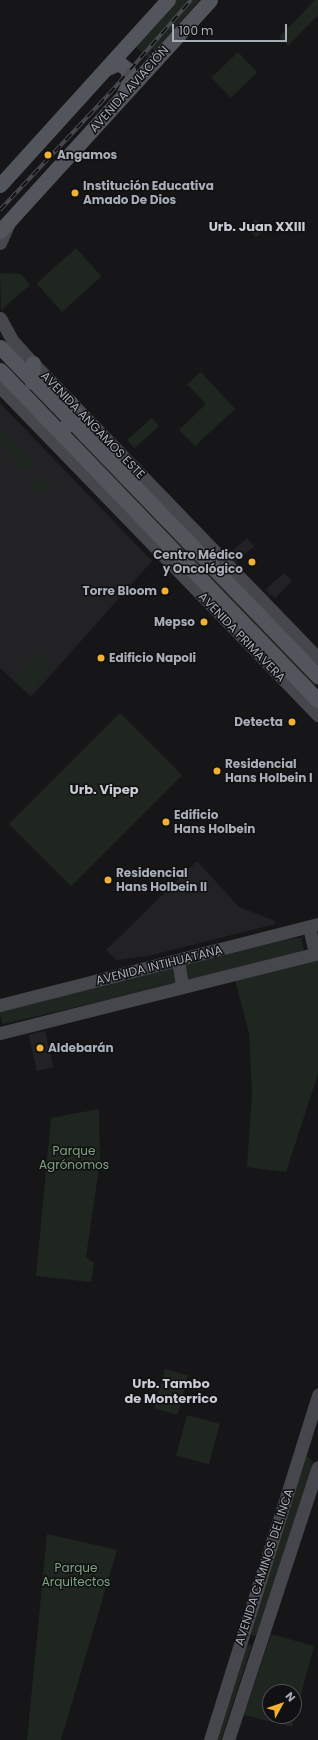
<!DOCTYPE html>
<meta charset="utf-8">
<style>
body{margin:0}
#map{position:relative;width:318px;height:1740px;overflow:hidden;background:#161618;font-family:Poppins,sans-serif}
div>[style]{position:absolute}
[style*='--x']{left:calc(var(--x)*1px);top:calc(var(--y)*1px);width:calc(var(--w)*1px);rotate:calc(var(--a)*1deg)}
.built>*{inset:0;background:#222225;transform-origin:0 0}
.green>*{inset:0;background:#1e261f;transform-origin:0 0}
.round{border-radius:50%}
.secondary>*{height:13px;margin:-6.5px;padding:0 6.5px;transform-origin:6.5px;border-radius:6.5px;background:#45474d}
.primary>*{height:15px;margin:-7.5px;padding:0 7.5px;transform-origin:7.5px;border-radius:7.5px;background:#53555c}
.rail>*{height:4px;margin-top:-2px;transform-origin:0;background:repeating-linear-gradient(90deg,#111113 0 8px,#4a4c52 0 16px);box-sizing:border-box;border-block:1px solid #4a4c52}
.dots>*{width:11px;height:11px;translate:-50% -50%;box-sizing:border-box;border:2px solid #111113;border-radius:50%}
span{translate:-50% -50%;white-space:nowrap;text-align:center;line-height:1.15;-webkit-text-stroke:3px #111113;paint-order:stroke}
.street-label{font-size:12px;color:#a8adb8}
.poi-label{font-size:12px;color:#a8adb8;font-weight:700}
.left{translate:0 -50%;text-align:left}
.right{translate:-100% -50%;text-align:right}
.park-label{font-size:12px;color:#7fa381}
.neighbourhood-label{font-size:13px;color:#c9ccd4;font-weight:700}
.north{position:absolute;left:262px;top:1684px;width:40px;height:40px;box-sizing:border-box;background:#111113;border:1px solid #4d4f55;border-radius:50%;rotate:50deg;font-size:11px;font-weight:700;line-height:16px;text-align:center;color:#a8adb8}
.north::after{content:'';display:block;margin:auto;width:14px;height:18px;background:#f2b134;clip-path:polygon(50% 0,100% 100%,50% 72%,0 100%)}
.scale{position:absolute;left:172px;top:24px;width:115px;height:18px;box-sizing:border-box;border:2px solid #a8adb8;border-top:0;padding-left:5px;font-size:12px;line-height:14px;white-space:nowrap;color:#a8adb8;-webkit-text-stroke:3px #111113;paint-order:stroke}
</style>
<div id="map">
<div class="built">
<div style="clip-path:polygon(0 403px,152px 561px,33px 695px,30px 696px,0 668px)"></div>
<div style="left:247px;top:538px;width:11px;height:25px;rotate:49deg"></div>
<div style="clip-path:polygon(284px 573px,292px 581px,275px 598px,265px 590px)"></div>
<div style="clip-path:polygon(197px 861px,239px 907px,273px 920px,276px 924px,148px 956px,116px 960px,106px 950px)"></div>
<div style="left:45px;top:1031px;width:37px;height:17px;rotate:77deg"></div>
</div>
<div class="green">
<div style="clip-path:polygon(175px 0,200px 0,148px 58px,133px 44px)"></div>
<div style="clip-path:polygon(315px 0,318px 0,318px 15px,288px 46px,279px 37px)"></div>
<div style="left:238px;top:52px;width:28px;height:37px;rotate:46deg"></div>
<div style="left:256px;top:219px;width:14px;height:12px;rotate:51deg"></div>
<div style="left:76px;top:248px;width:38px;height:53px;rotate:48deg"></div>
<div style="clip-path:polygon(0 273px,21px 274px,30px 285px,1px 310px)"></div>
<div style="clip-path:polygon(201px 372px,235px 409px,195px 446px,179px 430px,206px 404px,187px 384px)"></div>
<div style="left:152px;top:418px;width:11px;height:33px;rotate:49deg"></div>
<div style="clip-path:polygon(0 430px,32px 463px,25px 470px,0 445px)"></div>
<div style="left:80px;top:437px;width:342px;height:6px;rotate:46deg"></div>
<div class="round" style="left:34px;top:477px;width:16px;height:16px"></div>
<div style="left:38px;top:651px;width:21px;height:38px;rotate:41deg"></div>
<div style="left:120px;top:713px;width:88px;height:157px;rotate:45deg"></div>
<div style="clip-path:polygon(301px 938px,305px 954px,185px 982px,182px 965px,281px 939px)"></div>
<div style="clip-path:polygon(318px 958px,318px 1074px,286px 1172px,247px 1167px,252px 1092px,249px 1033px,235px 980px)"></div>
<div style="left:175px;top:967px;width:17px;height:181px;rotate:77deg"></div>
<div style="clip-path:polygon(99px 1109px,100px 1161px,86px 1257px,94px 1263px,91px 1282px,36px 1276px,51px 1118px)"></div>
<div style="left:165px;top:1369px;width:24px;height:41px;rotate:15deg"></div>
<div style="left:187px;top:1415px;width:34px;height:42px;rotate:15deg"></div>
<div style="clip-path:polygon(306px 1455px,313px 1462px,257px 1635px,253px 1636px,249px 1632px)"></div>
<div style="clip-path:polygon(47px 1534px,117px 1550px,61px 1740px,27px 1740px)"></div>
<div style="clip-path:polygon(evenodd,271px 1634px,314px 1646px,292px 1727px,244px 1715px,271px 1634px,270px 1692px,294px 1692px,294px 1716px,270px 1716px,270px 1692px)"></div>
<div style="left:246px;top:1644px;width:6px;height:101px;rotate:18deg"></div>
</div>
<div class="secondary">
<div style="--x:0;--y:243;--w:22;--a:-66"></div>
<div style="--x:0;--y:318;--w:25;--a:61"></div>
<div style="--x:12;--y:340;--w:27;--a:48"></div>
<div style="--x:30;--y:360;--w:414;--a:46"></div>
<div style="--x:0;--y:387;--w:457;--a:45.9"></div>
<div style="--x:309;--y:927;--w:27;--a:77"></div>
<div style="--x:178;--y:960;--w:26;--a:81"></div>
<div style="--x:0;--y:1005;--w:328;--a:-14.3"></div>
<div style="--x:0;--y:1033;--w:328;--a:-14.1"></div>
<div style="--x:210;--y:1740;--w:362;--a:-72.6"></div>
<div style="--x:228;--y:1740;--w:287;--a:-71.8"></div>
</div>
<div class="primary">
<div style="--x:107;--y:68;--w:13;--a:-23"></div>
<div style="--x:119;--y:63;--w:11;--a:38"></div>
<div style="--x:128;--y:70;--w:12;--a:85"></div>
<div style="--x:129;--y:82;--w:12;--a:114"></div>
<div style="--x:0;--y:185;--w:250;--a:-47.8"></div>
<div style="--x:0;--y:231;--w:312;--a:-47.7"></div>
<div style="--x:0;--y:347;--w:458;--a:46"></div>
<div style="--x:0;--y:370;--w:458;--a:46.1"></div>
<div style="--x:32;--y:382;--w:19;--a:-87"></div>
<div style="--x:64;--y:428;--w:18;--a:-47"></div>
<div style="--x:76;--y:415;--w:14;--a:-115"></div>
</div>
<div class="rail">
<div style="--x:0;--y:210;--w:159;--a:-46.8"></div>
<div style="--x:109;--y:94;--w:125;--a:-48.9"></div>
</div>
<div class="dots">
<div style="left:48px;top:155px;background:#f2b134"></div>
<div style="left:75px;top:193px;background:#f2b134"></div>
<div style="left:252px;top:562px;background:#f2b134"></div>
<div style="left:165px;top:591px;background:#f2b134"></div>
<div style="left:204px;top:622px;background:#f2b134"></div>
<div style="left:101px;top:658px;background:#f2b134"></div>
<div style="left:292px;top:722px;background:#f2b134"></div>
<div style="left:217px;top:771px;background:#f2b134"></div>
<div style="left:166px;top:822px;background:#f2b134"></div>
<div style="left:108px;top:880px;background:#f2b134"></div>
<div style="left:40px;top:1048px;background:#f2b134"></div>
</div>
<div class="street-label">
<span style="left:129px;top:89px;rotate:-48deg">AVENIDA AVIACIÓN</span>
<span style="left:93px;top:425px;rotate:46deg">AVENIDA ANGAMOS ESTE</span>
<span style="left:242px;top:637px;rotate:46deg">AVENIDA PRIMAVERA</span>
<span style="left:159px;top:965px;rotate:-14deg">AVENIDA INTIHUATANA</span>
<span style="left:264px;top:1567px;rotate:-72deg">AVENIDA CAMINOS DEL INCA</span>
</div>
<div class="poi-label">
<span class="left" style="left:57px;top:155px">Angamos</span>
<span class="left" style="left:83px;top:193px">Institución Educativa<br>Amado De Dios</span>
<span class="right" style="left:243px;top:562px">Centro Médico<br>y Oncológico</span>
<span class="right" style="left:157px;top:591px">Torre Bloom</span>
<span class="right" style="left:195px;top:622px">Mepso</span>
<span class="left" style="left:109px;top:658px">Edificio Napoli</span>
<span class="right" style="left:283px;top:722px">Detecta</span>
<span class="left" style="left:225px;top:771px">Residencial<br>Hans Holbein I</span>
<span class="left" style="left:174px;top:822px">Edificio<br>Hans Holbein</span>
<span class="left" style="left:116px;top:880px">Residencial<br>Hans Holbein II</span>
<span class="left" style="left:48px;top:1048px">Aldebarán</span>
</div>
<div class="park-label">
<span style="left:74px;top:1158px">Parque<br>Agrónomos</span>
<span style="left:76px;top:1575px">Parque<br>Arquitectos</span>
</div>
<div class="neighbourhood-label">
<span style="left:257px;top:227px">Urb. Juan XXIII</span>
<span style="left:104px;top:790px">Urb. Vipep</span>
<span style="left:171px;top:1392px">Urb. Tambo<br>de Monterrico</span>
</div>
<div class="north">N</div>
<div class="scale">100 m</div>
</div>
